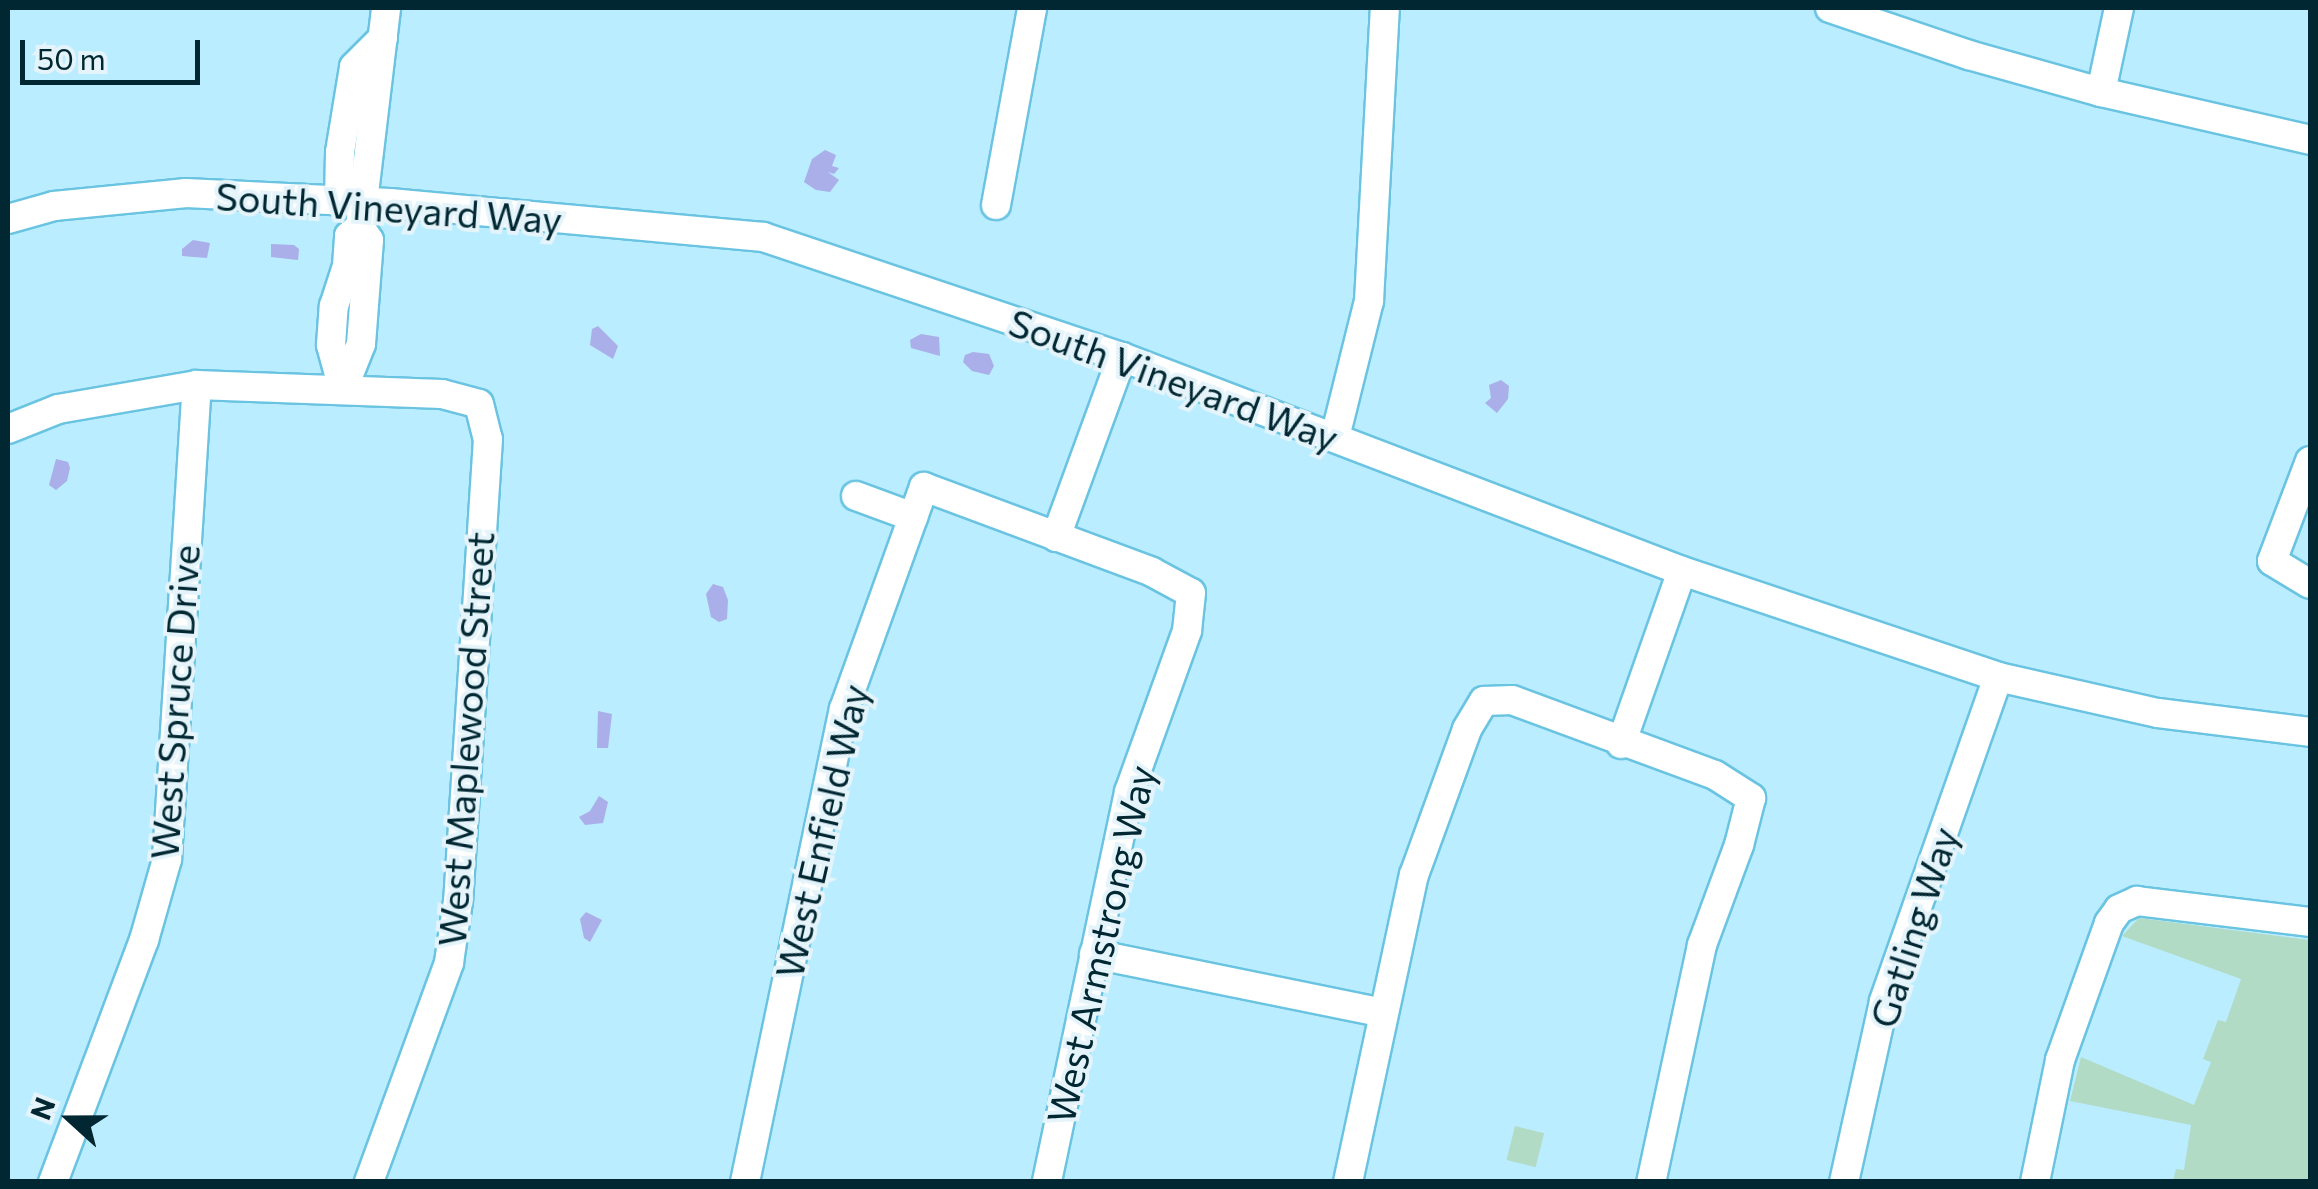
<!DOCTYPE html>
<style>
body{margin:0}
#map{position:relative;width:2318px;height:1189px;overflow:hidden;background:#baedff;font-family:Commissioner,sans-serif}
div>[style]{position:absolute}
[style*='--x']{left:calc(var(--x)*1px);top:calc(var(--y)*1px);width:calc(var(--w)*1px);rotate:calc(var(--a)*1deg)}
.green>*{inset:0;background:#b1dbc4;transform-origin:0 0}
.water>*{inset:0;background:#aaaee9}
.roads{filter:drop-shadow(2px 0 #6ac4e1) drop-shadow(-2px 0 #6ac4e1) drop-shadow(0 2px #6ac4e1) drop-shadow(0 -2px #6ac4e1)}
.minor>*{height:28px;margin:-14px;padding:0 14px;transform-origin:14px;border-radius:14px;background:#fff}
span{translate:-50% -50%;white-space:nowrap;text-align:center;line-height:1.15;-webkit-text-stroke:8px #e4f4fa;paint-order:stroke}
.street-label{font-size:38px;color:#002732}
.frame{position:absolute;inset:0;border:10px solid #002732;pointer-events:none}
.north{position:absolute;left:20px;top:1069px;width:100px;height:100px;-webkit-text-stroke:8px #e4f4fa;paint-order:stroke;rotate:291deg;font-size:28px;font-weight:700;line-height:40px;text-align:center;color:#002732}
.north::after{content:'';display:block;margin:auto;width:35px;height:45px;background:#002732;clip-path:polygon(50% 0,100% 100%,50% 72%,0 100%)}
.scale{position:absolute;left:20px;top:40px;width:180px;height:45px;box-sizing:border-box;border:5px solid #002732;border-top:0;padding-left:12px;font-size:30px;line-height:35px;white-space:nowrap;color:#002732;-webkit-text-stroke:8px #e4f4fa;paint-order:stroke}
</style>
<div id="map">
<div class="green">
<div style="clip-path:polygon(2139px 918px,2310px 940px,2310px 1181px,2173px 1181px,2176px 1169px,2184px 1170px,2191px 1125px,2070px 1101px,2081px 1057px,2194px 1105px,2211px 1062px,2203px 1059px,2218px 1020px,2226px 1022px,2241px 979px,2122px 936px)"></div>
<div style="left:1515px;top:1126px;width:30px;height:35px;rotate:14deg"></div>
</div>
<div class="water">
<div style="clip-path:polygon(825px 150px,836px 155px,832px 166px,839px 168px,834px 174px,828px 172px,839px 180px,830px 192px,816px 190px,804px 182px,812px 159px)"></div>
<div style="clip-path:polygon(193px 240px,210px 243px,207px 258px,182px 256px,182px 249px)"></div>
<div style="clip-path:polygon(271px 244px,294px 245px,299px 249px,298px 260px,271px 257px)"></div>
<div style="clip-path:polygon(598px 326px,618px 346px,613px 359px,590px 345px,592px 329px)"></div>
<div style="clip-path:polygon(921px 334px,939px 337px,940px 356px,911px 348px,910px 340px)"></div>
<div style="clip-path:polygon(973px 352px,989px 354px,994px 366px,989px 375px,972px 371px,963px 362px,965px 355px)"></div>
<div style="clip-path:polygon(1501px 380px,1509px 386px,1508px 399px,1497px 413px,1485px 403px,1491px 398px,1489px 385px)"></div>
<div style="clip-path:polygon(56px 459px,68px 462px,70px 468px,67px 481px,56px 490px,49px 485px)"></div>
<div style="clip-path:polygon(713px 584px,723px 587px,728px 600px,727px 619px,719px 622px,711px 617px,706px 594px)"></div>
<div style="clip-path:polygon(598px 711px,612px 714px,608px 748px,597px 748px)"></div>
<div style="clip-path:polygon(599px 796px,608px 802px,603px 823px,585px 825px,579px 817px,590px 811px)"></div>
<div style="clip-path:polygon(586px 912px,602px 920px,590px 942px,584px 938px,580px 919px)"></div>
</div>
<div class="roads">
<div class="minor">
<div style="--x:1830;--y:8;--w:147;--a:18.7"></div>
<div style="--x:1969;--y:55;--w:137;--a:15.7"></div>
<div style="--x:2101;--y:92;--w:214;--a:12.9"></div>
<div style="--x:2101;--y:92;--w:86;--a:-77.9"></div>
<div style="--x:339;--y:200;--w:48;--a:-88.8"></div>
<div style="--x:340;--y:152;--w:86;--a:-80.6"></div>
<div style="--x:354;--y:67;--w:41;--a:-45"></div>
<div style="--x:996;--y:205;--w:200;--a:-79.6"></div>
<div style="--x:8;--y:219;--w:48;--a:-15.8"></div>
<div style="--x:54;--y:206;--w:133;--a:-5.6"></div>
<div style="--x:186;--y:193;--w:204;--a:2.8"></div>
<div style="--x:390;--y:203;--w:375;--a:5.2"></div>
<div style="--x:763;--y:237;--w:379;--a:18.5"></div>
<div style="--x:1122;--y:357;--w:599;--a:20.91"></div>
<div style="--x:1682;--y:571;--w:333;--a:18.5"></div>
<div style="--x:1998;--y:677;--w:164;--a:12.7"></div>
<div style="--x:2158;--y:713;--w:153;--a:7.1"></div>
<div style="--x:343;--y:389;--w:46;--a:-105.3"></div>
<div style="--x:331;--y:345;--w:39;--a:-86"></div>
<div style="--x:334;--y:306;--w:42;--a:-72"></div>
<div style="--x:347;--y:266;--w:30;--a:-86"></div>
<div style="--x:349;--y:236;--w:14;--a:-39"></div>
<div style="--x:360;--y:227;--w:221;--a:-83.2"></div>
<div style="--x:343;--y:389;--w:48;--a:-68.2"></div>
<div style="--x:361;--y:344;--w:104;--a:-85.6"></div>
<div style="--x:369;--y:240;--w:16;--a:-125"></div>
<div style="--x:8;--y:429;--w:54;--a:-21.8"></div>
<div style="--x:58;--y:409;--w:141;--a:-9.8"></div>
<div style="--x:197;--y:385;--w:245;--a:2.1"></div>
<div style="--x:442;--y:394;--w:38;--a:15"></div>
<div style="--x:479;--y:404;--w:36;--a:76"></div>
<div style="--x:488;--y:439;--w:463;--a:93.7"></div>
<div style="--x:458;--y:901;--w:63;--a:98.3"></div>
<div style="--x:449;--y:963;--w:233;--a:110.1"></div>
<div style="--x:1335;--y:437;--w:140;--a:-76"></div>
<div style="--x:1369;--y:301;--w:293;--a:-86.9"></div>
<div style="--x:2310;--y:461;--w:107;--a:110.8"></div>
<div style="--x:2272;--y:561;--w:44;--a:31.2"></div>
<div style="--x:856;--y:496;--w:61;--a:20.2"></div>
<div style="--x:1056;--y:537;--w:192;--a:-69.9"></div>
<div style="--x:1621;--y:744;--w:183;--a:-70.6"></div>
<div style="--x:1094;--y:954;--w:295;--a:11.5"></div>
<div style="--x:53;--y:1182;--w:259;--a:-69.4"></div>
<div style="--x:144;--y:940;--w:84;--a:-74.1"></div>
<div style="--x:167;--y:859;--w:475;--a:-86.4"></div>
<div style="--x:745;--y:1182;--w:483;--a:-78.2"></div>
<div style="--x:844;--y:709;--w:236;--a:-70.2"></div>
<div style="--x:924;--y:487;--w:243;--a:20.4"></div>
<div style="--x:1152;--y:572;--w:44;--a:28.3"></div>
<div style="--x:1191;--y:593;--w:38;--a:96"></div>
<div style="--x:1187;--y:631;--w:171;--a:109.8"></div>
<div style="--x:1129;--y:792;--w:399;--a:101.9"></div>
<div style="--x:1348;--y:1182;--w:314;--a:-77.9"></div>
<div style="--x:1414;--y:875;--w:155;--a:-70"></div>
<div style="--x:1467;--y:729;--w:33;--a:-59"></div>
<div style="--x:1484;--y:701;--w:28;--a:-2"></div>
<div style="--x:1512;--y:700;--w:216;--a:20.3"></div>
<div style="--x:1715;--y:775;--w:43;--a:32.6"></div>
<div style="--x:1751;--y:798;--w:49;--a:104.3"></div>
<div style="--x:1739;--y:845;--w:107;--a:110.3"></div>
<div style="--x:1702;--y:945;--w:242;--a:102.1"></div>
<div style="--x:1844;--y:1182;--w:185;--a:-77.5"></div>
<div style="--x:1884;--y:1001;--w:343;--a:-70.6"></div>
<div style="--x:2035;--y:1182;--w:125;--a:-78.4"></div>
<div style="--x:2060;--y:1060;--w:145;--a:-70.3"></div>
<div style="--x:2109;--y:923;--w:17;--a:-54"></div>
<div style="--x:2119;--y:909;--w:20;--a:-24"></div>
<div style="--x:2137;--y:901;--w:174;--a:6.9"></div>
</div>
</div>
<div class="street-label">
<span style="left:389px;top:207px;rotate:4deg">South Vineyard Way</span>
<span style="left:1174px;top:379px;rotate:20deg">South Vineyard Way</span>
<span style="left:174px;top:702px;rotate:-86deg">West Spruce Drive</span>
<span style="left:465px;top:739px;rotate:-86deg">West Maplewood Street</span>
<span style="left:821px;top:831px;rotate:-77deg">West Enfield Way</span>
<span style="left:1913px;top:927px;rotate:-72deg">Gatling Way</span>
<span style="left:1100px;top:944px;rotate:-77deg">West Armstrong Way</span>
</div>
<div class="frame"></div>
<div class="north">N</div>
<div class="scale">50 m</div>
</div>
